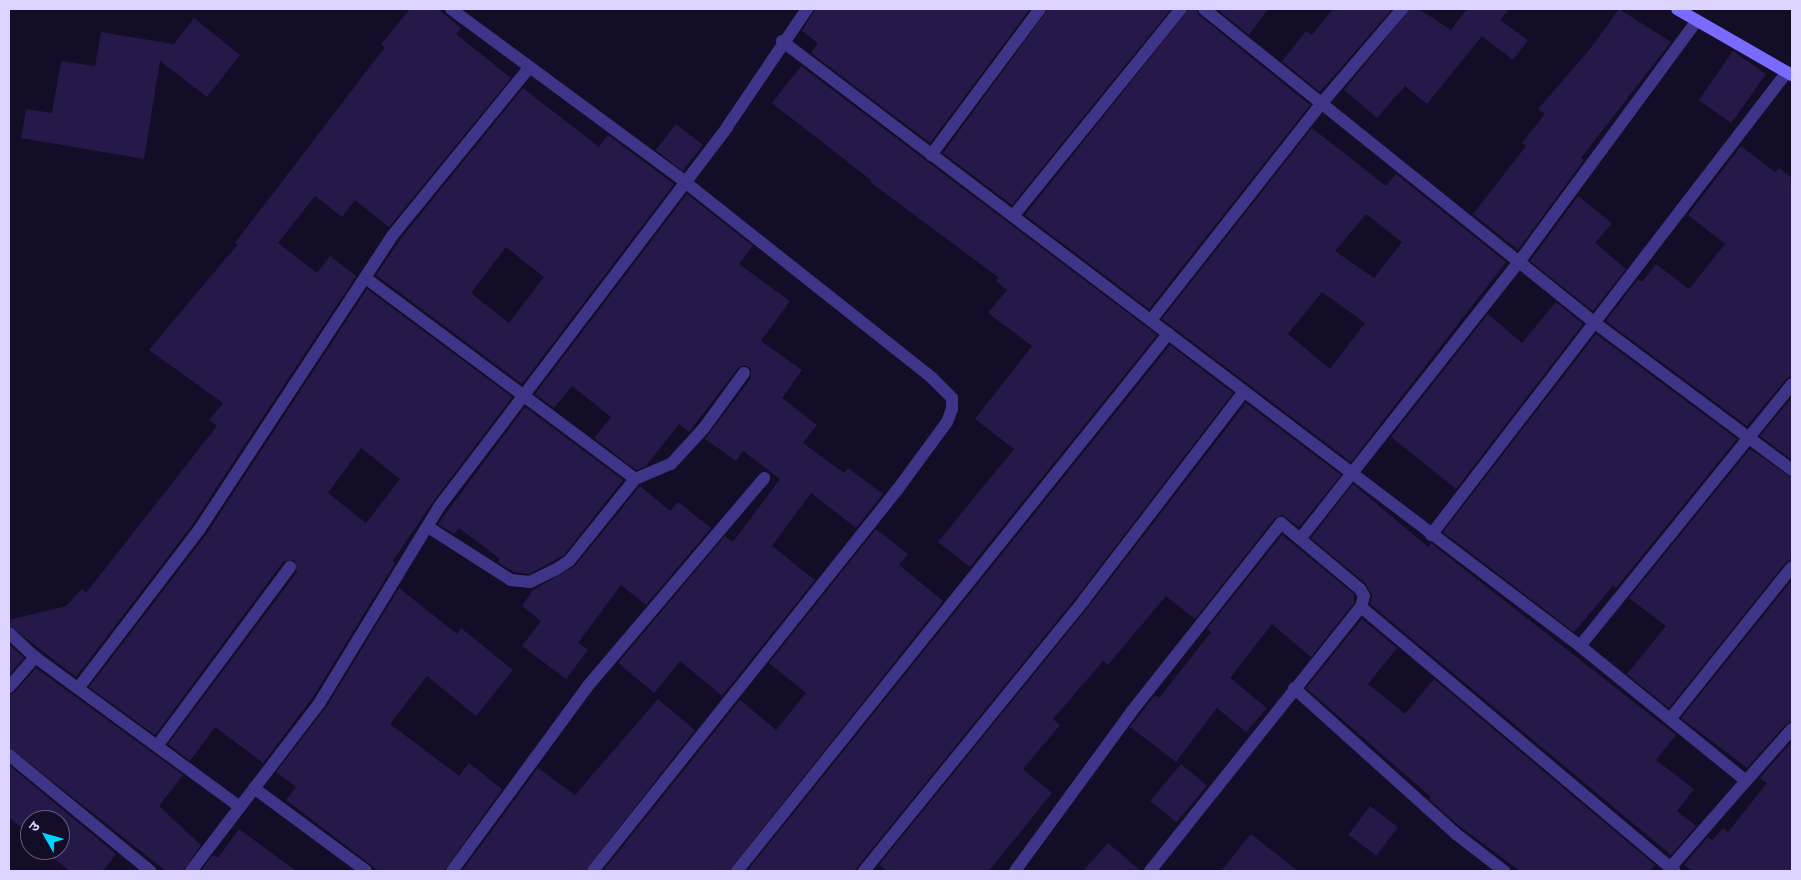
<!DOCTYPE html>
<meta charset="utf-8">
<style>
body{margin:0}
#map{position:relative;width:1801px;height:880px;overflow:hidden;background:#140d27;font-family:"Golos Text","Noto Sans Devanagari",sans-serif}
div>[style]{position:absolute}
[style*='--x']{left:calc(var(--x)*1px);top:calc(var(--y)*1px);width:calc(var(--w)*1px);rotate:calc(var(--a)*1deg)}
.building>*{inset:0;background:#261849;transform-origin:0 0}
.street>*{height:12px;margin:-6px;padding:0 6px;transform-origin:6px;border-radius:6px;background:#3e3589}
.secondary>*{height:12px;margin:-6px;padding:0 6px;transform-origin:6px;border-radius:6px;background:#796bff}
span{translate:-50% -50%;white-space:nowrap;text-align:center;line-height:1.15;-webkit-text-stroke:4.5px #140d27;paint-order:stroke}
.frame{position:absolute;inset:0;border:10px solid #dcd4ff;pointer-events:none}
.north{position:absolute;left:20px;top:810px;width:50px;height:50px;box-sizing:border-box;background:#140d27;border:1px solid #645d7d;border-radius:50%;rotate:308deg;font-size:14px;font-weight:700;line-height:20px;text-align:center;color:#dcd4ff}
.north::after{content:'';display:block;margin:auto;width:18px;height:22px;background:#00d3ff;clip-path:polygon(50% 0,100% 100%,50% 72%,0 100%)}
</style>
<div id="map">
<div class="building">
<div style="clip-path:polygon(410px 9px,438px 9px,461px 28px,456px 34px,511px 78px,389px 227px,355px 200px,342px 217px,315px 196px,278px 243px,317px 273px,330px 256px,356px 276px,192px 525px,76px 677px,9px 625px,9px 620px,66px 606px,82px 589px,86px 593px,217px 426px,209px 420px,223px 403px,149px 350px,238px 244px,235px 243px,385px 47px,381px 44px)"></div>
<div style="clip-path:polygon(815px 9px,1030px 9px,930px 143px,811px 53px,818px 43px,802px 31px)"></div>
<div style="clip-path:polygon(1048px 9px,1171px 9px,1012px 205px,943px 153px)"></div>
<div style="clip-path:polygon(1189px 9px,1196px 9px,1199px 15px,1310px 105px,1149px 309px,1025px 215px)"></div>
<div style="clip-path:polygon(1217px 9px,1268px 9px,1249px 35px)"></div>
<div style="clip-path:polygon(1333px 9px,1392px 9px,1320px 92px,1282px 61px,1306px 31px,1312px 35px)"></div>
<div style="clip-path:polygon(1410px 9px,1419px 9px,1451px 30px,1467px 9px,1509px 9px,1500px 20px,1528px 40px,1513px 60px,1482px 36px,1427px 104px,1405px 86px,1377px 118px,1344px 90px)"></div>
<div style="clip-path:polygon(1619px 9px,1671px 42px,1581px 158px,1584px 160px,1518px 250px,1473px 214px,1526px 146px,1522px 143px,1545px 114px,1538px 109px,1590px 49px)"></div>
<div style="clip-path:polygon(194px 18px,240px 55px,207px 97px,160px 61px,144px 159px,21px 138px,26px 109px,52px 113px,61px 61px,95px 66px,101px 32px,174px 44px)"></div>
<div style="left:1733px;top:51px;width:40px;height:60px;rotate:35deg"></div>
<div style="clip-path:polygon(801px 66px,1157px 335px,970px 567px,938px 542px,1014px 449px,975px 419px,1032px 346px,988px 313px,1007px 290px,996px 281px,998px 277px,870px 182px,871px 180px,772px 103px)"></div>
<div style="clip-path:polygon(evenodd,523px 88px,599px 147px,608px 135px,674px 184px,522px 384px,376px 275px,402px 237px,523px 88px,506px 247px,544px 277px,509px 323px,471px 293px,506px 247px)"></div>
<div style="left:676px;top:124px;width:34px;height:33px;rotate:38deg"></div>
<div style="clip-path:polygon(evenodd,1312px 128px,1386px 186px,1396px 174px,1506px 262px,1351px 462px,1162px 319px,1312px 128px,1366px 214px,1402px 242px,1374px 278px,1335px 251px,1366px 214px,1312px 128px,1322px 292px,1365px 323px,1330px 369px,1288px 334px,1322px 292px)"></div>
<div style="clip-path:polygon(1741px 146px,1775px 172px,1779px 168px,1792px 178px,1792px 376px,1786px 379px,1747px 426px,1606px 321px,1638px 279px,1642px 282px,1656px 264px,1689px 289px,1725px 244px,1688px 215px)"></div>
<div style="clip-path:polygon(687px 194px,753px 246px,739px 264px,790px 301px,761px 341px,802px 370px,782px 398px,817px 425px,803px 443px,844px 473px,848px 468px,883px 494px,856px 528px,811px 493px,772px 546px,815px 580px,722px 696px,680px 661px,654px 693px,618px 663px,725px 536px,733px 542px,780px 479px,743px 451px,736px 461px,705px 439px,751px 378px,751px 369px,745px 365px,738px 368px,689px 432px,679px 424px,646px 466px,636px 470px,594px 438px,611px 417px,572px 386px,554px 408px,535px 394px)"></div>
<div style="clip-path:polygon(1578px 196px,1612px 223px,1595px 243px,1626px 269px,1593px 311px,1530px 261px)"></div>
<div style="clip-path:polygon(evenodd,367px 289px,512px 397px,432px 503px,393px 561px,395px 563px,313px 697px,263px 763px,215px 727px,190px 761px,168px 744px,297px 572px,294px 560px,283px 562px,155px 735px,89px 687px,206px 535px,367px 289px,361px 448px,400px 479px,366px 523px,328px 493px,361px 448px)"></div>
<div style="clip-path:polygon(1556px 302px,1583px 324px,1456px 489px,1391px 437px,1488px 314px,1522px 343px)"></div>
<div style="clip-path:polygon(1596px 334px,1737px 439px,1616px 588px,1613px 586px,1574px 632px,1443px 532px)"></div>
<div style="clip-path:polygon(1170px 345px,1233px 393px,1078px 595px,854px 871px,747px 871px)"></div>
<div style="clip-path:polygon(1792px 397px,1792px 460px,1760px 436px)"></div>
<div style="clip-path:polygon(1246px 403px,1341px 475px,1299px 527px,1283px 515px,1275px 518px,1195px 619px,1166px 596px,1108px 665px,1103px 661px,1053px 719px,1060px 725px,1023px 769px,1052px 793px,989px 871px,887px 871px,879px 865px,1090px 605px)"></div>
<div style="clip-path:polygon(525px 407px,623px 480px,564px 555px,529px 574px,514px 572px,498px 562px,500px 559px,459px 528px,454px 534px,438px 524px)"></div>
<div style="clip-path:polygon(1750px 449px,1792px 478px,1792px 559px,1786px 562px,1669px 708px,1627px 674px,1666px 626px,1629px 598px)"></div>
<div style="clip-path:polygon(1353px 484px,1428px 547px,1431px 543px,1676px 735px,1656px 760px,1694px 789px,1677px 811px,1696px 826px,1671px 855px,1370px 604px,1372px 595px,1365px 583px,1311px 538px)"></div>
<div style="clip-path:polygon(640px 486px,670px 511px,678px 502px,711px 528px,646px 605px,621px 585px,578px 643px,588px 650px,566px 679px,522px 646px,541px 621px,522px 606px,533px 590px,575px 566px)"></div>
<div style="clip-path:polygon(876px 529px,908px 554px,899px 565px,943px 601px,729px 871px,603px 871px,740px 700px,776px 730px,806px 693px,769px 663px)"></div>
<div style="clip-path:polygon(1282px 535px,1354px 594px,1354px 603px,1311px 657px,1272px 624px,1230px 678px,1267px 708px,1246px 732px,1217px 708px,1176px 762px,1130px 727px,1155px 695px,1159px 698px,1211px 632px,1207px 629px)"></div>
<div style="clip-path:polygon(1792px 580px,1792px 721px,1786px 724px,1747px 768px,1681px 718px)"></div>
<div style="clip-path:polygon(399px 588px,457px 634px,461px 628px,513px 670px,476px 716px,427px 676px,390px 724px,459px 776px,469px 763px,502px 789px,444px 871px,379px 871px,286px 800px,296px 787px,276px 772px,327px 706px)"></div>
<div style="clip-path:polygon(1362px 619px,1397px 648px,1368px 684px,1405px 714px,1434px 679px,1655px 865px,1650px 871px,1520px 871px,1458px 825px,1429px 799px,1431px 797px,1306px 688px)"></div>
<div style="clip-path:polygon(9px 644px,24px 658px,9px 675px)"></div>
<div style="clip-path:polygon(36px 668px,183px 775px,159px 806px,201px 845px,183px 871px,166px 871px,9px 747px,9px 695px,15px 692px)"></div>
<div style="clip-path:polygon(658px 699px,695px 730px,585px 871px,462px 871px,538px 768px,575px 795px)"></div>
<div style="clip-path:polygon(1792px 741px,1792px 871px,1692px 871px,1684px 865px,1708px 837px,1712px 840px,1723px 828px,1728px 832px,1767px 783px,1760px 778px)"></div>
<div style="left:1181px;top:764px;width:34px;height:48px;rotate:40deg"></div>
<div style="clip-path:polygon(9px 765px,116px 854px,103px 871px,70px 871px,50px 856px,53px 853px,49px 850px,60px 850px,60px 820px,30px 820px,30px 835px,9px 817px)"></div>
<div style="left:1370px;top:806px;width:35px;height:36px;rotate:37deg"></div>
<div style="clip-path:polygon(239px 829px,296px 871px,201px 871px,213px 855px,218px 858px)"></div>
<div style="clip-path:polygon(1251px 834px,1298px 871px,1221px 871px)"></div>
<div style="clip-path:polygon(1108px 843px,1141px 871px,1083px 871px)"></div>
</div>
<div class="street">
<div style="--x:451;--y:9;--w:285;--a:36.4"></div>
<div style="--x:680;--y:178;--w:322;--a:38.4"></div>
<div style="--x:932;--y:378;--w:28;--a:45"></div>
<div style="--x:952;--y:398;--w:11;--a:90"></div>
<div style="--x:952;--y:409;--w:14;--a:111"></div>
<div style="--x:947;--y:422;--w:84;--a:126.3"></div>
<div style="--x:897;--y:490;--w:487;--a:128.6"></div>
<div style="--x:1204;--y:9;--w:501;--a:38.77"></div>
<div style="--x:1595;--y:323;--w:246;--a:36.7"></div>
<div style="--x:782;--y:41;--w:1001;--a:37.17"></div>
<div style="--x:1580;--y:646;--w:214;--a:39.1"></div>
<div style="--x:1746;--y:781;--w:69;--a:-48.5"></div>
<div style="--x:931;--y:155;--w:182;--a:-53.3"></div>
<div style="--x:1014;--y:215;--w:265;--a:-51"></div>
<div style="--x:367;--y:279;--w:334;--a:36.7"></div>
<div style="--x:1151;--y:320;--w:275;--a:-51.8"></div>
<div style="--x:1321;--y:104;--w:125;--a:-49.5"></div>
<div style="--x:428;--y:527;--w:98;--a:32.6"></div>
<div style="--x:511;--y:580;--w:19;--a:6"></div>
<div style="--x:530;--y:582;--w:28;--a:-26"></div>
<div style="--x:555;--y:570;--w:17;--a:-33"></div>
<div style="--x:569;--y:561;--w:105;--a:-51.2"></div>
<div style="--x:635;--y:479;--w:39;--a:-23"></div>
<div style="--x:671;--y:464;--w:49;--a:-47.5"></div>
<div style="--x:704;--y:428;--w:68;--a:-54"></div>
<div style="--x:1431;--y:535;--w:584;--a:-52.44"></div>
<div style="--x:1300;--y:539;--w:353;--a:-51.7"></div>
<div style="--x:1519;--y:262;--w:300;--a:-53.6"></div>
<div style="--x:9;--y:633;--w:35;--a:43"></div>
<div style="--x:35;--y:657;--w:254;--a:36.2"></div>
<div style="--x:1580;--y:646;--w:337;--a:-51"></div>
<div style="--x:9;--y:687;--w:40;--a:-49"></div>
<div style="--x:79;--y:687;--w:198;--a:-52.6"></div>
<div style="--x:199;--y:530;--w:352;--a:-56.7"></div>
<div style="--x:392;--y:236;--w:218;--a:-50.8"></div>
<div style="--x:1294;--y:688;--w:218;--a:42"></div>
<div style="--x:1456;--y:834;--w:61;--a:37.6"></div>
<div style="--x:1671;--y:718;--w:193;--a:-51.3"></div>
<div style="--x:157;--y:746;--w:223;--a:-53.4"></div>
<div style="--x:9;--y:755;--w:183;--a:39.4"></div>
<div style="--x:254;--y:788;--w:139;--a:36.5"></div>
<div style="--x:1670;--y:868;--w:116;--a:-48.9"></div>
<div style="--x:191;--y:871;--w:213;--a:-52.6"></div>
<div style="--x:320;--y:702;--w:228;--a:-58.6"></div>
<div style="--x:439;--y:507;--w:477;--a:-52.8"></div>
<div style="--x:727;--y:127;--w:143;--a:-55.9"></div>
<div style="--x:452;--y:871;--w:228;--a:-53.7"></div>
<div style="--x:587;--y:687;--w:274;--a:-49.7"></div>
<div style="--x:737;--y:871;--w:689;--a:-51.25"></div>
<div style="--x:864;--y:871;--w:349;--a:-50.9"></div>
<div style="--x:1084;--y:600;--w:261;--a:-52.5"></div>
<div style="--x:1015;--y:871;--w:198;--a:-53.8"></div>
<div style="--x:1132;--y:711;--w:240;--a:-51.6"></div>
<div style="--x:1281;--y:523;--w:103;--a:39.9"></div>
<div style="--x:1360;--y:589;--w:8;--a:60"></div>
<div style="--x:1364;--y:596;--w:11;--a:105"></div>
<div style="--x:1361;--y:607;--w:410;--a:40.1"></div>
<div style="--x:1150;--y:871;--w:338;--a:-51.4"></div>
</div>
<div class="secondary">
<div style="--x:1677;--y:9;--w:133;--a:29.9"></div>
</div>
<div class="frame"></div>
<div class="north">उ</div>
</div>
